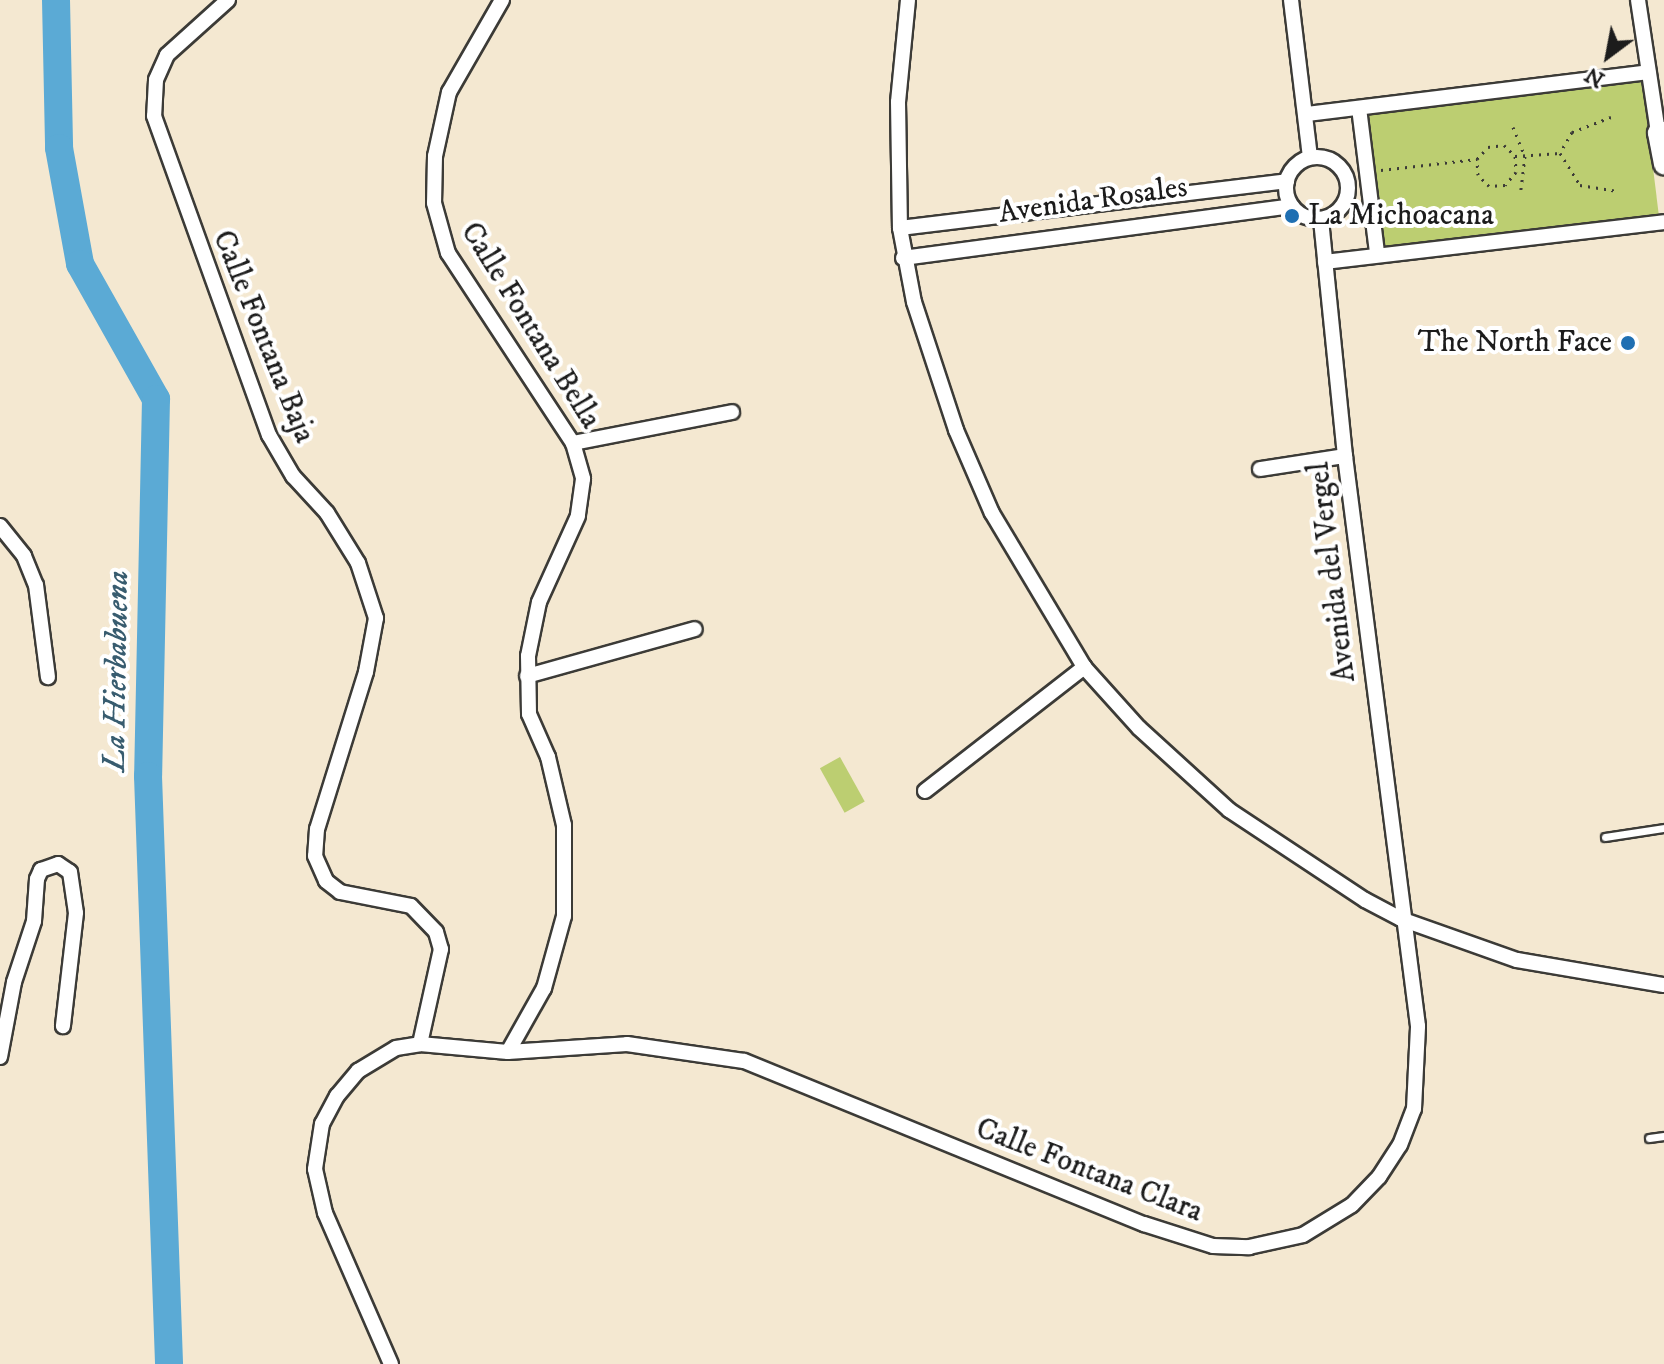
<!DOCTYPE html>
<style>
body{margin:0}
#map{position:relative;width:1664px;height:1364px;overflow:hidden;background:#f4e8d1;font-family:"IM FELL DW Pica",serif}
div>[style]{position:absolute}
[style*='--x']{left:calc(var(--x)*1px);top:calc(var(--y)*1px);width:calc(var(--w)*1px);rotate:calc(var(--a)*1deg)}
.green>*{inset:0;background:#bcce71;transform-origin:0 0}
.river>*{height:28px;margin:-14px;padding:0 14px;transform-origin:14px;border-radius:14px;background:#5baad5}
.path>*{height:3px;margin-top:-1.5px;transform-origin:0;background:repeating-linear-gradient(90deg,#3c3b37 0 2px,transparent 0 8px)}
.roads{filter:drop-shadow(2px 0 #3c3b37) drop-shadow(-2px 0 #3c3b37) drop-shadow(0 2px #3c3b37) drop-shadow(0 -2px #3c3b37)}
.lane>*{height:7px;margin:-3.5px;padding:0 3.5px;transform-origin:3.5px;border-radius:3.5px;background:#fff}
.street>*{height:14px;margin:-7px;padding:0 7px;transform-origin:7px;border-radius:7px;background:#fff}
.street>.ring{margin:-7px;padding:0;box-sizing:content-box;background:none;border:14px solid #fff;border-radius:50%}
.secondary>*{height:20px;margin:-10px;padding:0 10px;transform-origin:10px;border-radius:10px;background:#fff}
.dots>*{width:22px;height:22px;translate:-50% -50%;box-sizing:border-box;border:4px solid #fff;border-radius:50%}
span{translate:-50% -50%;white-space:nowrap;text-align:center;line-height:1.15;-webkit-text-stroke:8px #fff;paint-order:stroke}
.street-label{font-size:30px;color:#1c1c1c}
.poi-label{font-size:30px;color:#1c1c1c}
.left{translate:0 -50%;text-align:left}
.right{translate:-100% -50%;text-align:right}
.water-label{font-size:32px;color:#385c6f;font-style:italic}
.north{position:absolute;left:1568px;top:16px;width:80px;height:80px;-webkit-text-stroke:6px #fff;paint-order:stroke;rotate:212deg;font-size:22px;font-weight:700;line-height:32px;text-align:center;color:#1c1c1c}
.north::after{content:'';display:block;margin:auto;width:28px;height:36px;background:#1c1c1c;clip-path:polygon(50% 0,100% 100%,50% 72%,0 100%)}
</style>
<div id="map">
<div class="green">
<div style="left:1642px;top:78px;width:140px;height:278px;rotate:83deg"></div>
<div style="left:840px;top:757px;width:51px;height:23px;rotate:61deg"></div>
</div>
<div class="river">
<div style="--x:56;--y:0;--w:148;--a:88.8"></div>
<div style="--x:59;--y:148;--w:118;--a:79.7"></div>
<div style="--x:80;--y:264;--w:155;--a:60.6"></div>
<div style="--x:156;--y:399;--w:377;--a:91.2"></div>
<div style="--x:148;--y:776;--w:588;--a:87.95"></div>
</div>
<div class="path">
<div style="--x:1611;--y:117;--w:42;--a:159"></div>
<div style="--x:1572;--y:132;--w:24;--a:120"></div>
<div style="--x:1560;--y:153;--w:38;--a:58"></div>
<div style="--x:1580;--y:185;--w:38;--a:9"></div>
<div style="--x:1513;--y:127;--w:31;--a:68"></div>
<div style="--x:1525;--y:156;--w:34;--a:97"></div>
<div style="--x:1515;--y:156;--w:16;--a:86"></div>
<div style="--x:1516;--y:172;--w:17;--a:130"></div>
<div style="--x:1505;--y:185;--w:16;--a:176"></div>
<div style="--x:1489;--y:186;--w:16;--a:-135"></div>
<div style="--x:1478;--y:175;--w:16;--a:-94"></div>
<div style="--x:1477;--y:159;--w:16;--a:-47"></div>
<div style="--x:1488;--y:147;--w:16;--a:-7"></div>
<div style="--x:1504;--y:145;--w:16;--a:45"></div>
<div style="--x:1515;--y:156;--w:45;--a:-3.8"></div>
<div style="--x:1381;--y:170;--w:97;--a:-6.5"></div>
</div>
<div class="roads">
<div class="lane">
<div style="--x:1605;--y:837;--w:60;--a:-8.7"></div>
<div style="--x:1649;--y:1138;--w:15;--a:-8"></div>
</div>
<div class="street">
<div style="--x:228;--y:0;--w:82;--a:138"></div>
<div style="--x:167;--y:55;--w:27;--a:114"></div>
<div style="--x:156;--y:80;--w:36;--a:93"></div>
<div style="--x:154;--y:116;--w:339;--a:70.2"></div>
<div style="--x:269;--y:435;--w:48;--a:59.7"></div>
<div style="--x:293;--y:476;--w:50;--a:47.4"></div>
<div style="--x:327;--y:513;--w:59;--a:58.2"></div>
<div style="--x:358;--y:563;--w:58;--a:71.9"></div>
<div style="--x:376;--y:618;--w:55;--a:100.5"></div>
<div style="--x:366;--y:672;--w:164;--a:107.3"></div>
<div style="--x:317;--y:829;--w:27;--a:94"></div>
<div style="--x:315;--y:856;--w:27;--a:66"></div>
<div style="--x:326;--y:881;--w:18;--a:38"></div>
<div style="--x:340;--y:892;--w:72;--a:11.2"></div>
<div style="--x:411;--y:906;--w:36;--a:46"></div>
<div style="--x:436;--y:932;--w:18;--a:74"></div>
<div style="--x:441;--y:949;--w:97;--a:102.5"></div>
<div style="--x:502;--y:0;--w:106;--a:119.9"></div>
<div style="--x:449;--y:92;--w:66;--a:102.3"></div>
<div style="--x:435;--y:156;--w:47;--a:91.2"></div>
<div style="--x:434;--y:203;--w:52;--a:74.4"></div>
<div style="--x:448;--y:253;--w:227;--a:56.7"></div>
<div style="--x:573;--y:443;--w:37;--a:74"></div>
<div style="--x:583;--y:479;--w:37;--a:98"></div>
<div style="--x:578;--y:516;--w:94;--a:114.4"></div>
<div style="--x:539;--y:602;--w:55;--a:101.5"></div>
<div style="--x:528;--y:656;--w:58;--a:89"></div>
<div style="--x:529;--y:714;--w:47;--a:66.2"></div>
<div style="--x:548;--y:757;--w:70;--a:76.8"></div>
<div style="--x:564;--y:825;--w:91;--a:90"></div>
<div style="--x:564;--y:916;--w:75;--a:105.5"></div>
<div style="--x:544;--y:988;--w:73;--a:119.4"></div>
<div style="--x:908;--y:0;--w:102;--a:95.6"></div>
<div style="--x:898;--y:102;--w:126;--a:89.1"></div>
<div style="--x:900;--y:228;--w:75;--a:79.3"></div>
<div style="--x:914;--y:302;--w:135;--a:71.8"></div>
<div style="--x:956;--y:430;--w:90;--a:66.6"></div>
<div style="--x:992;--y:513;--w:179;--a:59.1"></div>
<div style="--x:1084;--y:667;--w:82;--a:48"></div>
<div style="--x:1139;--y:728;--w:122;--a:42.3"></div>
<div style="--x:1229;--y:810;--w:163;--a:33.5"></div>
<div style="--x:1365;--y:900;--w:41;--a:27.8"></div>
<div style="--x:1401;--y:919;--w:123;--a:19.5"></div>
<div style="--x:1517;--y:960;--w:149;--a:9.7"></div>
<div style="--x:1291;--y:0;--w:158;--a:83.1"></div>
<div style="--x:1638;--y:0;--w:134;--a:81.4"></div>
<div style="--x:1359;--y:108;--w:146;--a:82.9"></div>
<div style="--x:1307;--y:114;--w:344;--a:-7"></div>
<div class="ring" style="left:1286px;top:157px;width:48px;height:48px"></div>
<div style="--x:900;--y:228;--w:390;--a:-6.9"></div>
<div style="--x:903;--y:258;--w:392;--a:-7.6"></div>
<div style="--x:1325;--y:262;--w:341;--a:-6.7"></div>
<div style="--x:573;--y:443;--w:162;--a:-11"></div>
<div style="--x:1260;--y:469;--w:86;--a:-8.7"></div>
<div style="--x:0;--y:526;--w:38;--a:51"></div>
<div style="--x:24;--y:556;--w:31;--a:68"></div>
<div style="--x:36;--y:585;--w:93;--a:82.6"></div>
<div style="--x:527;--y:676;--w:174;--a:-15.6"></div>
<div style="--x:925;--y:791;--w:202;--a:-37.9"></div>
<div style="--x:0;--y:1057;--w:76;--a:-79.4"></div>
<div style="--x:14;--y:982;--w:64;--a:-71.8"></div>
<div style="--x:34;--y:921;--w:42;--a:-85.9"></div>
<div style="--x:37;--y:879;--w:10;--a:-66"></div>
<div style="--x:41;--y:870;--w:18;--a:-19"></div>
<div style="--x:58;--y:864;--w:14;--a:34"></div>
<div style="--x:70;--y:872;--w:41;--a:81.7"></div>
<div style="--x:76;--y:913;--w:114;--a:96.6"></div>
<div style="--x:391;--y:1364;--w:165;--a:-113.6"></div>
<div style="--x:325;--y:1213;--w:45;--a:-102.8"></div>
<div style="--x:315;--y:1169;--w:46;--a:-81.2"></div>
<div style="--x:322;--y:1124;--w:32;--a:-62"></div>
<div style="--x:337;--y:1096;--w:33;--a:-50"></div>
<div style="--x:358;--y:1071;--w:44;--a:-31.2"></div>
<div style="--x:396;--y:1048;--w:24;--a:-9"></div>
<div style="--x:420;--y:1044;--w:88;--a:5.2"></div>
<div style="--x:508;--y:1052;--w:119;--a:-3.8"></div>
<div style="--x:627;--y:1044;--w:118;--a:8.3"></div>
<div style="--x:744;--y:1061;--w:432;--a:22.2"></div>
<div style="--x:1144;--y:1224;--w:72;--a:17.7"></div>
<div style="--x:1213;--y:1246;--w:36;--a:2"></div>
<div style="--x:1249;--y:1247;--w:55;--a:-12.5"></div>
<div style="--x:1303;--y:1235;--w:57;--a:-31.5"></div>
<div style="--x:1352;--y:1205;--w:39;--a:-46"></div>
<div style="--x:1379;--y:1177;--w:38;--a:-57"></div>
<div style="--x:1400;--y:1145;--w:39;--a:-69"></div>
<div style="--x:1414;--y:1109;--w:83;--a:-87.2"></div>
<div style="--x:1418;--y:1026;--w:575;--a:-97.3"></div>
<div style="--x:1345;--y:456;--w:238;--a:-95.8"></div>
</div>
<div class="secondary">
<div style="--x:1664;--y:132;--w:6;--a:171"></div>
<div style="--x:1658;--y:133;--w:32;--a:79"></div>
</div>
</div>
<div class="dots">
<div style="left:1292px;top:216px;background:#1f6fb2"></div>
<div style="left:1628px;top:343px;background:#1f6fb2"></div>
</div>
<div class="street-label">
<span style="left:1093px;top:201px;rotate:-8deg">Avenida Rosales</span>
<span style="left:530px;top:326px;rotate:58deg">Calle Fontana Bella</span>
<span style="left:263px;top:337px;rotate:68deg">Calle Fontana Baja</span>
<span style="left:1333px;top:572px;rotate:-97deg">Avenida del Vergel</span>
<span style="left:1089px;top:1171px;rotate:21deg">Calle Fontana Clara</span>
</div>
<div class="poi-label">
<span class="left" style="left:1308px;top:216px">La Michoacana</span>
<span class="right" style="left:1612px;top:343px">The North Face</span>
</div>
<div class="water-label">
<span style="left:117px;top:671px;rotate:-89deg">La Hierbabuena</span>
</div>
<div class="north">N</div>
</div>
